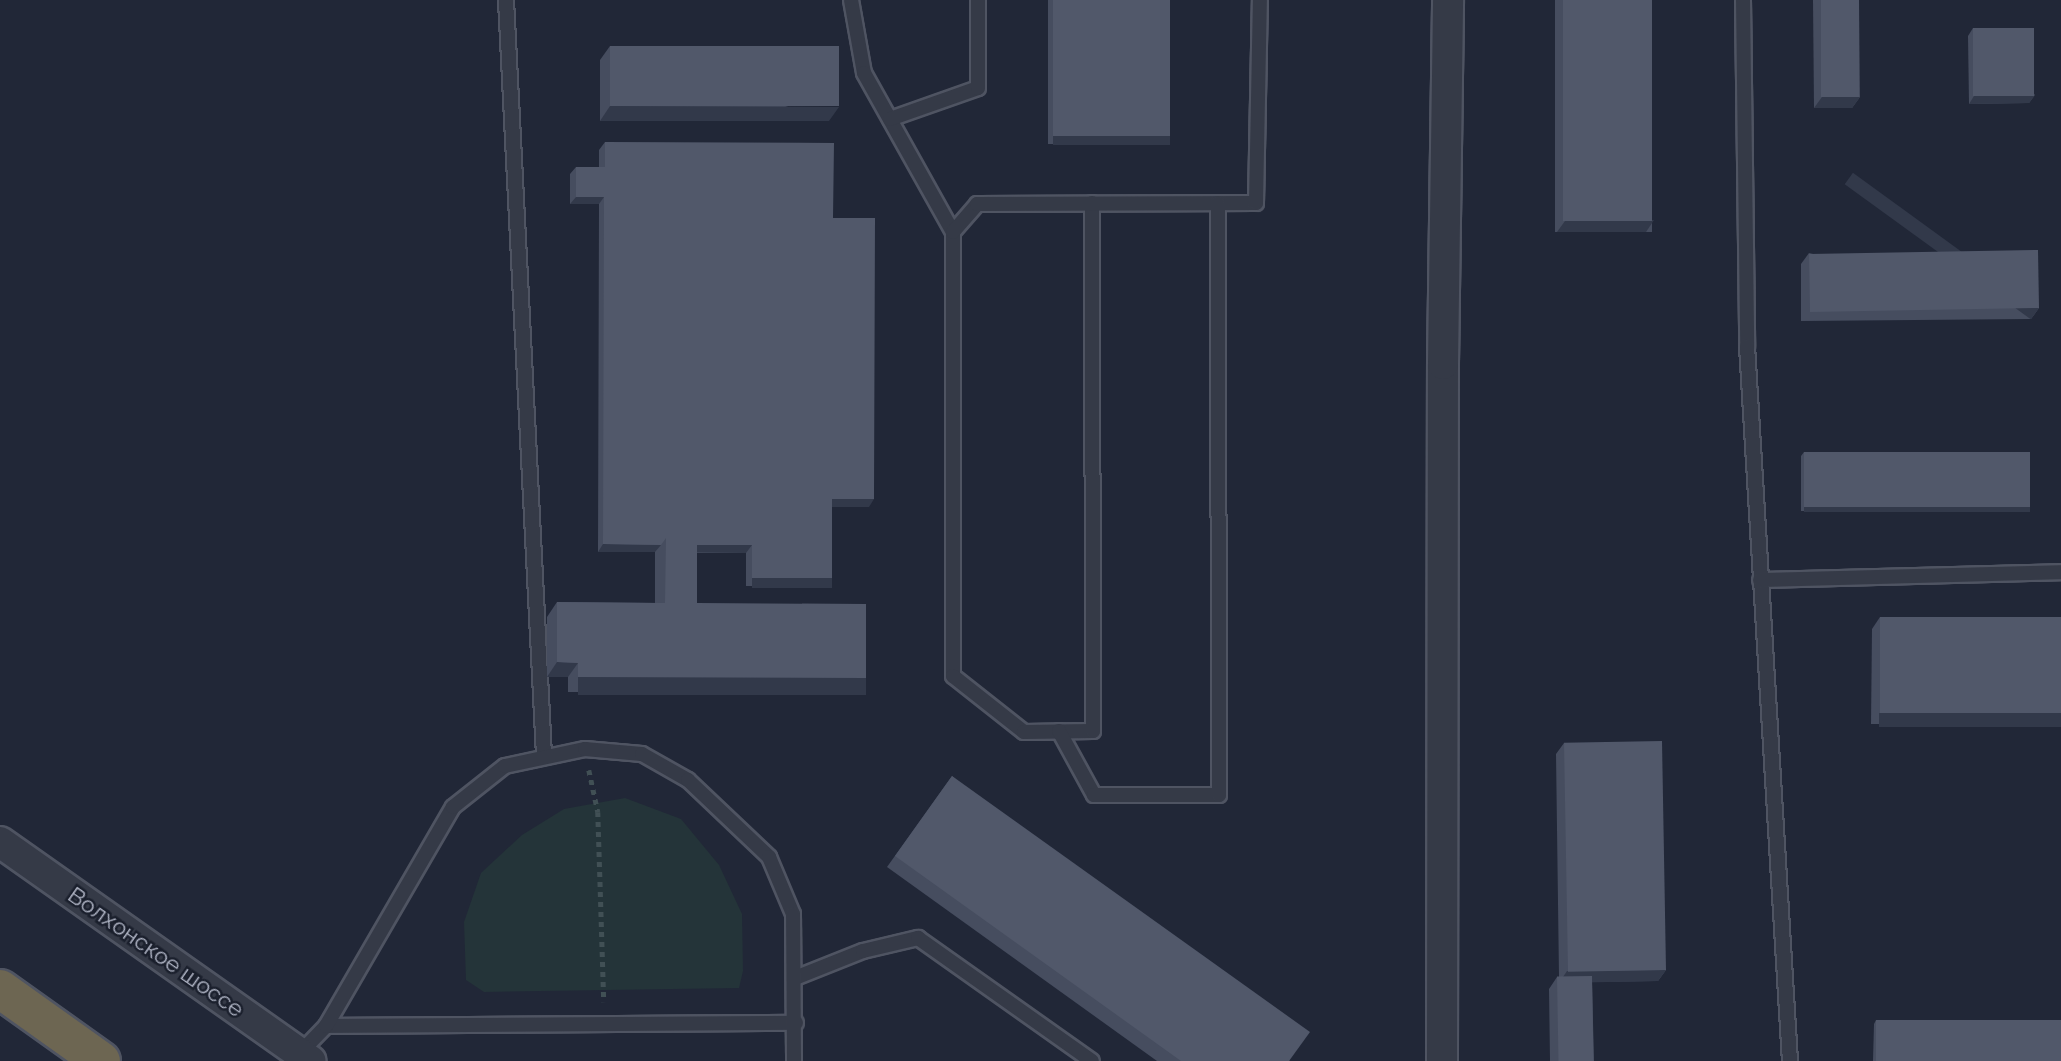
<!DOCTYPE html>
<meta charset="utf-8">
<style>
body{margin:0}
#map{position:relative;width:2061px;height:1061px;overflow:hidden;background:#212737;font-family:Raleway,sans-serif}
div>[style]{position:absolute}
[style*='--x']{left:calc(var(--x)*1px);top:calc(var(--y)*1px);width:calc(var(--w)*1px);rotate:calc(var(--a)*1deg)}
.green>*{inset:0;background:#243439}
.path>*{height:4.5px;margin-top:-2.25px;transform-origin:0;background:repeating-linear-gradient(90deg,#415055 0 5px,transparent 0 10px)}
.roads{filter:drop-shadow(2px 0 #4f5462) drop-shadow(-2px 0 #4f5462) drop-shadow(0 2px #4f5462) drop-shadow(0 -2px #4f5462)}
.service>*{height:14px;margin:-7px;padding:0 7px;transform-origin:7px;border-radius:7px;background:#353a47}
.minor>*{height:30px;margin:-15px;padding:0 15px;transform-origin:15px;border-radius:15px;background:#353a47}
.motorway>*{height:38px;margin:-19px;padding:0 19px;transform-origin:19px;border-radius:19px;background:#6d6652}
.wall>*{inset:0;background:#464d5f;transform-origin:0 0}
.shaded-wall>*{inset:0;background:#32394a;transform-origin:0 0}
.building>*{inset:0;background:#51586a;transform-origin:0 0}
span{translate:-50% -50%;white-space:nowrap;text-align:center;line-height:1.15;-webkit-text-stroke:5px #1a1f2c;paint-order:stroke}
.street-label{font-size:23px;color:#afb4c4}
</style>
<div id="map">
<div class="green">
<div style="clip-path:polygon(625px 798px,681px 819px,719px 865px,742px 914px,743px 971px,739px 988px,484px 992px,466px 980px,464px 922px,481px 873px,522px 835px,564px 809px)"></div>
</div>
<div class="path">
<div style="--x:589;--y:770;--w:43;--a:77.9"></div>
<div style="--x:598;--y:812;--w:190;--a:88.2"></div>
</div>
<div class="roads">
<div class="service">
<div style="--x:506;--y:0;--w:756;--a:87.12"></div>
<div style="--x:851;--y:0;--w:74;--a:79.9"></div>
<div style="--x:864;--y:73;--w:182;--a:60.8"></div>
<div style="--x:953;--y:232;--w:444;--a:90"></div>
<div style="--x:953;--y:676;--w:90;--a:38.3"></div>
<div style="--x:1024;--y:732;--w:69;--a:-0.8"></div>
<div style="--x:1093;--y:731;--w:528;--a:-90.11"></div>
<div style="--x:1743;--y:0;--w:346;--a:89.3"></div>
<div style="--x:1747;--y:346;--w:716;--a:86.56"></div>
<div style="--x:890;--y:119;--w:93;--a:-19.4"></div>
<div style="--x:978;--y:88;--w:88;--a:-90"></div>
<div style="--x:953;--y:232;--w:37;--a:-49"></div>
<div style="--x:977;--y:204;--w:279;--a:-0.2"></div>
<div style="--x:1256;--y:203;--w:203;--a:-88.9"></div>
<div style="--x:1760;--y:580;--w:301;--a:-1.5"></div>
<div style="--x:1059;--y:731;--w:73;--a:61.3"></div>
<div style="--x:1094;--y:795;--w:125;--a:0"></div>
<div style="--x:1219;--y:795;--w:592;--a:-90.1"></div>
<div style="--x:795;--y:978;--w:73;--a:-21.7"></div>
<div style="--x:863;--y:951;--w:57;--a:-13.3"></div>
<div style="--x:918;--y:938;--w:213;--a:35.3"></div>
<div style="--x:326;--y:1026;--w:470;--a:-0.4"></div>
<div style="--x:300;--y:1053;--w:37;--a:-46"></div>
<div style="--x:326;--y:1026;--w:253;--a:-59.9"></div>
<div style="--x:453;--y:807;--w:66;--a:-38.3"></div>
<div style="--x:505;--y:766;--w:82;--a:-12"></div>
<div style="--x:585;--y:749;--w:57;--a:5"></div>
<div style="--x:642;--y:754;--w:53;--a:29.5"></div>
<div style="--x:688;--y:780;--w:112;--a:43.5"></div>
<div style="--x:769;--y:857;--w:62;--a:67.2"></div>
<div style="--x:793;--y:914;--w:147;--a:89.6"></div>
</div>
<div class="minor">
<div style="--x:0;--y:842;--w:380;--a:35.2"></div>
<div style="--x:1442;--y:1061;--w:697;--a:-89.92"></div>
<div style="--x:1443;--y:364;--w:364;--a:-89.2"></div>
</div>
<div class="motorway">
<div style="--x:0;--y:989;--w:124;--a:35.5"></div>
</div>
</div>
<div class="wall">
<div style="clip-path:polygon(1048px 0,1170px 0,1170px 136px,1164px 144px,1048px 144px)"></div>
<div style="left:1555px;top:0;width:97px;height:232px"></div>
<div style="clip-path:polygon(1813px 0,1859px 0,1860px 97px,1852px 108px,1814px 108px)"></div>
<div style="clip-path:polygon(1973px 28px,2035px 95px,2029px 103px,1969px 104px,1968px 36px)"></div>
<div style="clip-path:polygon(610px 46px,829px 121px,600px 121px,600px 60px)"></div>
<div style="clip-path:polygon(605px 142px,833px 218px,869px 507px,832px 507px,832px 578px,826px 586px,746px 586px,746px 553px,697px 553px,697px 603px,856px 693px,568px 692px,568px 677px,547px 677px,547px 617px,557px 602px,655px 603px,655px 552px,598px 552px,599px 204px,570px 204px,570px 174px,576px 167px,599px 167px,599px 150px)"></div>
<div style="clip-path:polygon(1809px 253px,2039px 308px,2031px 319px,1801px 321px,1801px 264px)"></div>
<div style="clip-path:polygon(1804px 452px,2027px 512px,1801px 511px,1801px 456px)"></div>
<div style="clip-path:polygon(1880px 617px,2061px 618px,2061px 725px,1871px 724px,1872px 629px)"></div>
<div style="clip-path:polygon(1564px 743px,1666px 970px,1658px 981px,1592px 982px,1594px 1061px,1550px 1061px,1549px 989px,1557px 977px,1559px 977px,1556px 754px)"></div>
<div style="clip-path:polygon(952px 776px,1290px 1061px,1157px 1061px,887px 867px)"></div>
<div style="clip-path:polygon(1876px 1020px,2061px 1061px,1873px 1061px,1874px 1024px)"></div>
</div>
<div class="shaded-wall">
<div style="clip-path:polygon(2035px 95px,2029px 103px,1969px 104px,1974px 96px)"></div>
<div style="clip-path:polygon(1822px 97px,1860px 97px,1852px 108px,1814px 108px)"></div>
<div style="clip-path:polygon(610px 106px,839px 107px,829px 121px,600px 121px)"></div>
<div style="left:1053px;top:136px;width:117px;height:9px"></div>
<div style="clip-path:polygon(576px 197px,604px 197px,599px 204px,570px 204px)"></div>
<div style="clip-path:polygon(1654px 220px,1646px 232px,1557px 232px,1565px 221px)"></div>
<div style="left:2039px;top:308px;width:14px;height:230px;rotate:126deg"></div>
<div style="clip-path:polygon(832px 499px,874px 499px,869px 507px,827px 507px)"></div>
<div style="left:1804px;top:507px;width:226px;height:5px"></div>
<div style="clip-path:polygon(603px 544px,661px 545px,655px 552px,598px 552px)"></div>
<div style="clip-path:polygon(666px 545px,752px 545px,746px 553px,666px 552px)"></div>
<div style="left:752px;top:578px;width:80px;height:10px"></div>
<div style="clip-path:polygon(557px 662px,578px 663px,568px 677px,547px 677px)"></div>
<div style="left:578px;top:677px;width:288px;height:18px"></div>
<div style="left:1879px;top:713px;width:182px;height:14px"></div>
<div style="clip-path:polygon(1666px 970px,1658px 981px,1559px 983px,1567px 971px)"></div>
</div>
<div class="building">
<div style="left:1053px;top:0;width:117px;height:136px"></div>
<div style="left:1563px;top:0;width:89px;height:221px"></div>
<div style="left:1821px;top:0;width:38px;height:97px"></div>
<div style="left:1973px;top:28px;width:61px;height:68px"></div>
<div style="left:610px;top:46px;width:229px;height:60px"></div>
<div style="clip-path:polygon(605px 142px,834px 143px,833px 218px,875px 218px,874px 499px,832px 499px,832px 578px,752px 578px,752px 545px,697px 545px,697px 538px,666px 538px,661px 545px,603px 544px,604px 197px,576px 197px,576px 167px,605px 167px)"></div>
<div style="left:2038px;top:250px;width:58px;height:229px;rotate:89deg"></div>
<div style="left:1804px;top:452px;width:226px;height:55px"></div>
<div style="clip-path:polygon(666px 538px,697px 538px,697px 603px,866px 604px,866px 678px,578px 677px,578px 663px,557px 662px,557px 602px,665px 603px)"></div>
<div style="left:1880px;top:617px;width:181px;height:96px"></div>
<div style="left:1662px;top:741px;width:229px;height:98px;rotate:89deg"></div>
<div style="clip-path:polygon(952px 776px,1310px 1032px,1289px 1061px,1181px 1061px,895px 856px)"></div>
<div style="left:1592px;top:976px;width:85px;height:35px;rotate:89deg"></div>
<div style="left:1876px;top:1020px;width:185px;height:41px"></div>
</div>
<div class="street-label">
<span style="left:156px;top:952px;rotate:35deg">Волхонское шоссе</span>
</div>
</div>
